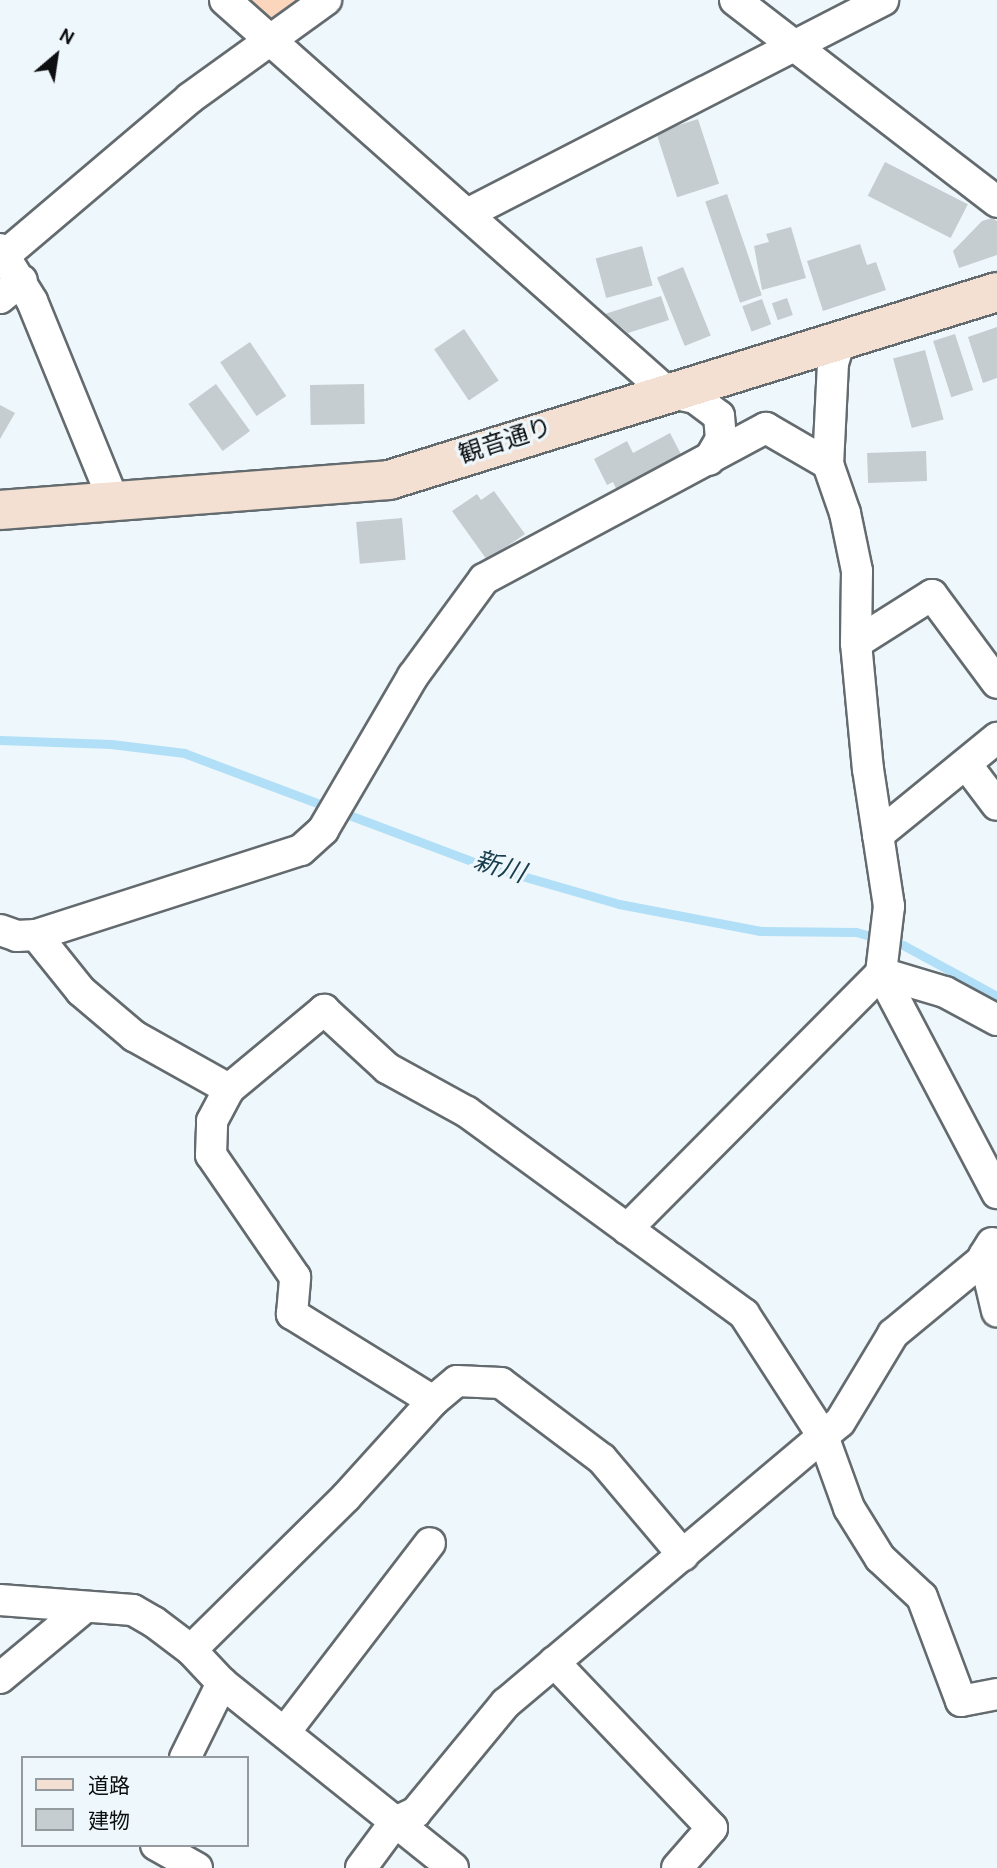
<!DOCTYPE html>
<meta charset="utf-8">
<style>
body{margin:0}
#map{position:relative;width:997px;height:1868px;overflow:hidden;background:#eef7fb;font-family:Overpass,"Noto Sans JP",sans-serif}
div>[style]{position:absolute}
[style*='--x']{left:calc(var(--x)*1px);top:calc(var(--y)*1px);width:calc(var(--w)*1px);rotate:calc(var(--a)*1deg)}
.green>*{inset:0;background:#fbd6bd}
.stream>*{height:9px;margin:-4.5px;padding:0 4.5px;transform-origin:4.5px;border-radius:4.5px;background:#b0dff7}
.building>*{inset:0;background:#c5cdd1;transform-origin:0 0}
.roads{filter:drop-shadow(2px 0 #646b6f) drop-shadow(-2px 0 #646b6f) drop-shadow(0 2px #646b6f) drop-shadow(0 -2px #646b6f)}
.street>*{height:30px;margin:-15px;padding:0 15px;transform-origin:15px;border-radius:15px;background:#fff}
.secondary>*{height:38px;margin:-19px;padding:0 19px;transform-origin:19px;border-radius:19px;background:#f3e0d2}
span{translate:-50% -50%;white-space:nowrap;text-align:center;line-height:1.15;-webkit-text-stroke:6px #eef7fb;paint-order:stroke}
.street-label{font-size:24px;color:#0d0f11}
.water-label{font-size:26px;color:#183e4e;font-style:italic}
.legend{position:absolute;left:21px;top:1756px;width:228px;height:91px;box-sizing:border-box;background:#eef7fb;border:2px solid #949a9d;margin:0;padding:9px 12px;list-style:none;font-size:21px;color:#0d0f11}
.legend li{display:flex;align-items:center;gap:14px;height:35px}
.legend b{width:35px;border:2px solid #949a9d}
.north{position:absolute;left:21px;top:21px;width:70px;height:70px;-webkit-text-stroke:5px #eef7fb;paint-order:stroke;rotate:29deg;font-size:19px;font-weight:700;line-height:28px;text-align:center;color:#0d0f11}
.north::after{content:'';display:block;margin:auto;width:24px;height:32px;background:#0d0f11;clip-path:polygon(50% 0,100% 100%,50% 72%,0 100%)}
</style>
<div id="map">
<div class="green">
<div style="clip-path:polygon(241px 0,306px 0,279px 20px,262px 19px)"></div>
</div>
<div class="stream">
<div style="--x:0;--y:740;--w:111;--a:2.1"></div>
<div style="--x:111;--y:744;--w:74;--a:7"></div>
<div style="--x:184;--y:753;--w:313;--a:20.6"></div>
<div style="--x:477;--y:863;--w:148;--a:16.1"></div>
<div style="--x:619;--y:904;--w:144;--a:10.8"></div>
<div style="--x:760;--y:931;--w:96;--a:0.6"></div>
<div style="--x:856;--y:932;--w:49;--a:15.5"></div>
<div style="--x:903;--y:945;--w:107;--a:28.5"></div>
</div>
<div class="building">
<div style="left:698px;top:119px;width:68px;height:44px;rotate:72deg"></div>
<div style="left:885px;top:162px;width:93px;height:38px;rotate:27deg"></div>
<div style="left:727px;top:194px;width:107px;height:23px;rotate:71deg"></div>
<div style="clip-path:polygon(992px 218px,997px 221px,997px 255px,959px 268px,953px 251px,982px 221px)"></div>
<div style="clip-path:polygon(791px 227px,806px 278px,762px 290px,754px 246px,769px 242px,766px 234px)"></div>
<div style="clip-path:polygon(860px 244px,867px 265px,876px 262px,886px 290px,823px 311px,807px 261px)"></div>
<div style="left:642px;top:246px;width:41px;height:48px;rotate:75deg"></div>
<div style="left:683px;top:267px;width:74px;height:28px;rotate:68deg"></div>
<div style="clip-path:polygon(661px 296px,669px 320px,628px 333px,605px 314px)"></div>
<div style="left:787px;top:298px;width:18px;height:16px;rotate:71deg"></div>
<div style="left:762px;top:299px;width:27px;height:21px;rotate:70deg"></div>
<div style="clip-path:polygon(997px 327px,997px 378px,983px 383px,968px 337px)"></div>
<div style="left:464px;top:329px;width:62px;height:36px;rotate:56deg"></div>
<div style="left:955px;top:334px;width:59px;height:23px;rotate:72deg"></div>
<div style="left:250px;top:342px;width:65px;height:36px;rotate:56deg"></div>
<div style="left:925px;top:350px;width:72px;height:33px;rotate:75deg"></div>
<div style="left:216px;top:384px;width:58px;height:34px;rotate:54deg"></div>
<div style="left:364px;top:384px;width:40px;height:54px;rotate:89deg"></div>
<div style="clip-path:polygon(0 405px,15px 413px,0 439px)"></div>
<div style="clip-path:polygon(670px 433px,685px 462px,620px 497px,613px 482px,607px 485px,594px 459px,627px 441px,633px 453px)"></div>
<div style="left:926px;top:451px;width:30px;height:59px;rotate:88deg"></div>
<div style="clip-path:polygon(494px 491px,525px 534px,487px 560px,452px 511px,477px 494px,481px 500px)"></div>
<div style="left:402px;top:518px;width:42px;height:46px;rotate:85deg"></div>
</div>
<div class="roads">
<div class="street">
<div style="--x:225;--y:0;--w:591;--a:41.57"></div>
<div style="--x:667;--y:392;--w:29;--a:12"></div>
<div style="--x:695;--y:398;--w:30;--a:37"></div>
<div style="--x:719;--y:416;--w:23;--a:85"></div>
<div style="--x:721;--y:439;--w:24;--a:120"></div>
<div style="--x:735;--y:0;--w:331;--a:37.6"></div>
<div style="--x:467;--y:214;--w:468;--a:-27.2"></div>
<div style="--x:0;--y:249;--w:61;--a:58.4"></div>
<div style="--x:32;--y:301;--w:217;--a:67.8"></div>
<div style="--x:5;--y:255;--w:243;--a:-40.3"></div>
<div style="--x:190;--y:98;--w:168;--a:-35.8"></div>
<div style="--x:0;--y:298;--w:28;--a:-39"></div>
<div style="--x:841;--y:337;--w:27;--a:107"></div>
<div style="--x:833;--y:363;--w:101;--a:92.8"></div>
<div style="--x:828;--y:464;--w:52;--a:70.9"></div>
<div style="--x:845;--y:513;--w:59;--a:78.3"></div>
<div style="--x:857;--y:571;--w:72;--a:90.8"></div>
<div style="--x:856;--y:643;--w:127;--a:84.6"></div>
<div style="--x:868;--y:769;--w:139;--a:81.3"></div>
<div style="--x:889;--y:906;--w:67;--a:96.8"></div>
<div style="--x:881;--y:973;--w:249;--a:62.2"></div>
<div style="--x:856;--y:643;--w:90;--a:-32.3"></div>
<div style="--x:932;--y:595;--w:109;--a:53.5"></div>
<div style="--x:966;--y:764;--w:51;--a:52.9"></div>
<div style="--x:878;--y:835;--w:154;--a:-39.2"></div>
<div style="--x:0;--y:930;--w:18;--a:19"></div>
<div style="--x:17;--y:936;--w:19;--a:-3"></div>
<div style="--x:36;--y:935;--w:278;--a:-17.8"></div>
<div style="--x:301;--y:850;--w:30;--a:-42"></div>
<div style="--x:323;--y:830;--w:178;--a:-59.7"></div>
<div style="--x:413;--y:676;--w:120;--a:-53.8"></div>
<div style="--x:484;--y:579;--w:320;--a:-28.2"></div>
<div style="--x:766;--y:428;--w:72;--a:30.1"></div>
<div style="--x:36;--y:935;--w:72;--a:51.2"></div>
<div style="--x:81;--y:991;--w:70;--a:40.3"></div>
<div style="--x:134;--y:1036;--w:109;--a:29.2"></div>
<div style="--x:627;--y:1229;--w:361;--a:-45.2"></div>
<div style="--x:881;--y:973;--w:67;--a:16.5"></div>
<div style="--x:945;--y:992;--w:59;--a:28.3"></div>
<div style="--x:992;--y:1243;--w:15;--a:122"></div>
<div style="--x:984;--y:1256;--w:57;--a:76.7"></div>
<div style="--x:433;--y:1401;--w:166;--a:-148.3"></div>
<div style="--x:292;--y:1314;--w:37;--a:-85"></div>
<div style="--x:295;--y:1277;--w:148;--a:-124.5"></div>
<div style="--x:211;--y:1155;--w:34;--a:-88"></div>
<div style="--x:212;--y:1121;--w:36;--a:-62"></div>
<div style="--x:229;--y:1089;--w:124;--a:-39.7"></div>
<div style="--x:324;--y:1010;--w:86;--a:42.6"></div>
<div style="--x:387;--y:1068;--w:91;--a:28.8"></div>
<div style="--x:467;--y:1112;--w:343;--a:36.1"></div>
<div style="--x:744;--y:1314;--w:145;--a:57.1"></div>
<div style="--x:823;--y:1436;--w:77;--a:70.1"></div>
<div style="--x:849;--y:1508;--w:59;--a:58.2"></div>
<div style="--x:880;--y:1558;--w:57;--a:42.9"></div>
<div style="--x:922;--y:1597;--w:111;--a:69.4"></div>
<div style="--x:961;--y:1701;--w:37;--a:-11"></div>
<div style="--x:0;--y:1600;--w:133;--a:4.3"></div>
<div style="--x:133;--y:1610;--w:24;--a:30"></div>
<div style="--x:154;--y:1622;--w:46;--a:37.1"></div>
<div style="--x:191;--y:1650;--w:45;--a:46.8"></div>
<div style="--x:222;--y:1683;--w:296;--a:38.7"></div>
<div style="--x:191;--y:1650;--w:218;--a:-44.6"></div>
<div style="--x:346;--y:1497;--w:130;--a:-47.8"></div>
<div style="--x:433;--y:1401;--w:31;--a:-40"></div>
<div style="--x:457;--y:1381;--w:44;--a:2.6"></div>
<div style="--x:501;--y:1383;--w:126;--a:37"></div>
<div style="--x:602;--y:1459;--w:126;--a:49.8"></div>
<div style="--x:554;--y:1662;--w:229;--a:46.4"></div>
<div style="--x:712;--y:1828;--w:53;--a:131.2"></div>
<div style="--x:0;--y:1678;--w:109;--a:-39.8"></div>
<div style="--x:285;--y:1732;--w:238;--a:-52.5"></div>
<div style="--x:185;--y:1758;--w:84;--a:-63.7"></div>
<div style="--x:156;--y:1845;--w:47;--a:29.3"></div>
<div style="--x:361;--y:1868;--w:57;--a:-53.5"></div>
<div style="--x:395;--y:1822;--w:23;--a:-25"></div>
<div style="--x:416;--y:1812;--w:141;--a:-50.5"></div>
<div style="--x:506;--y:1703;--w:436;--a:-40.1"></div>
<div style="--x:840;--y:1422;--w:103;--a:-58.9"></div>
<div style="--x:893;--y:1334;--w:135;--a:-39.6"></div>
</div>
<div class="secondary">
<div style="--x:0;--y:510;--w:390;--a:-4.4"></div>
<div style="--x:389;--y:480;--w:636;--a:-17.18"></div>
</div>
</div>
<div class="street-label">
<span style="left:506px;top:443px;rotate:-18deg">観音通り</span>
</div>
<div class="water-label">
<span style="left:499px;top:869px;rotate:17deg">新川</span>
</div>
<ul class="legend">
<li><b style="height:9px;background:#f3e0d2"></b>道路</li>
<li><b style="height:19px;background:#c5cdd1"></b>建物</li>
</ul>
<div class="north">N</div>
</div>
